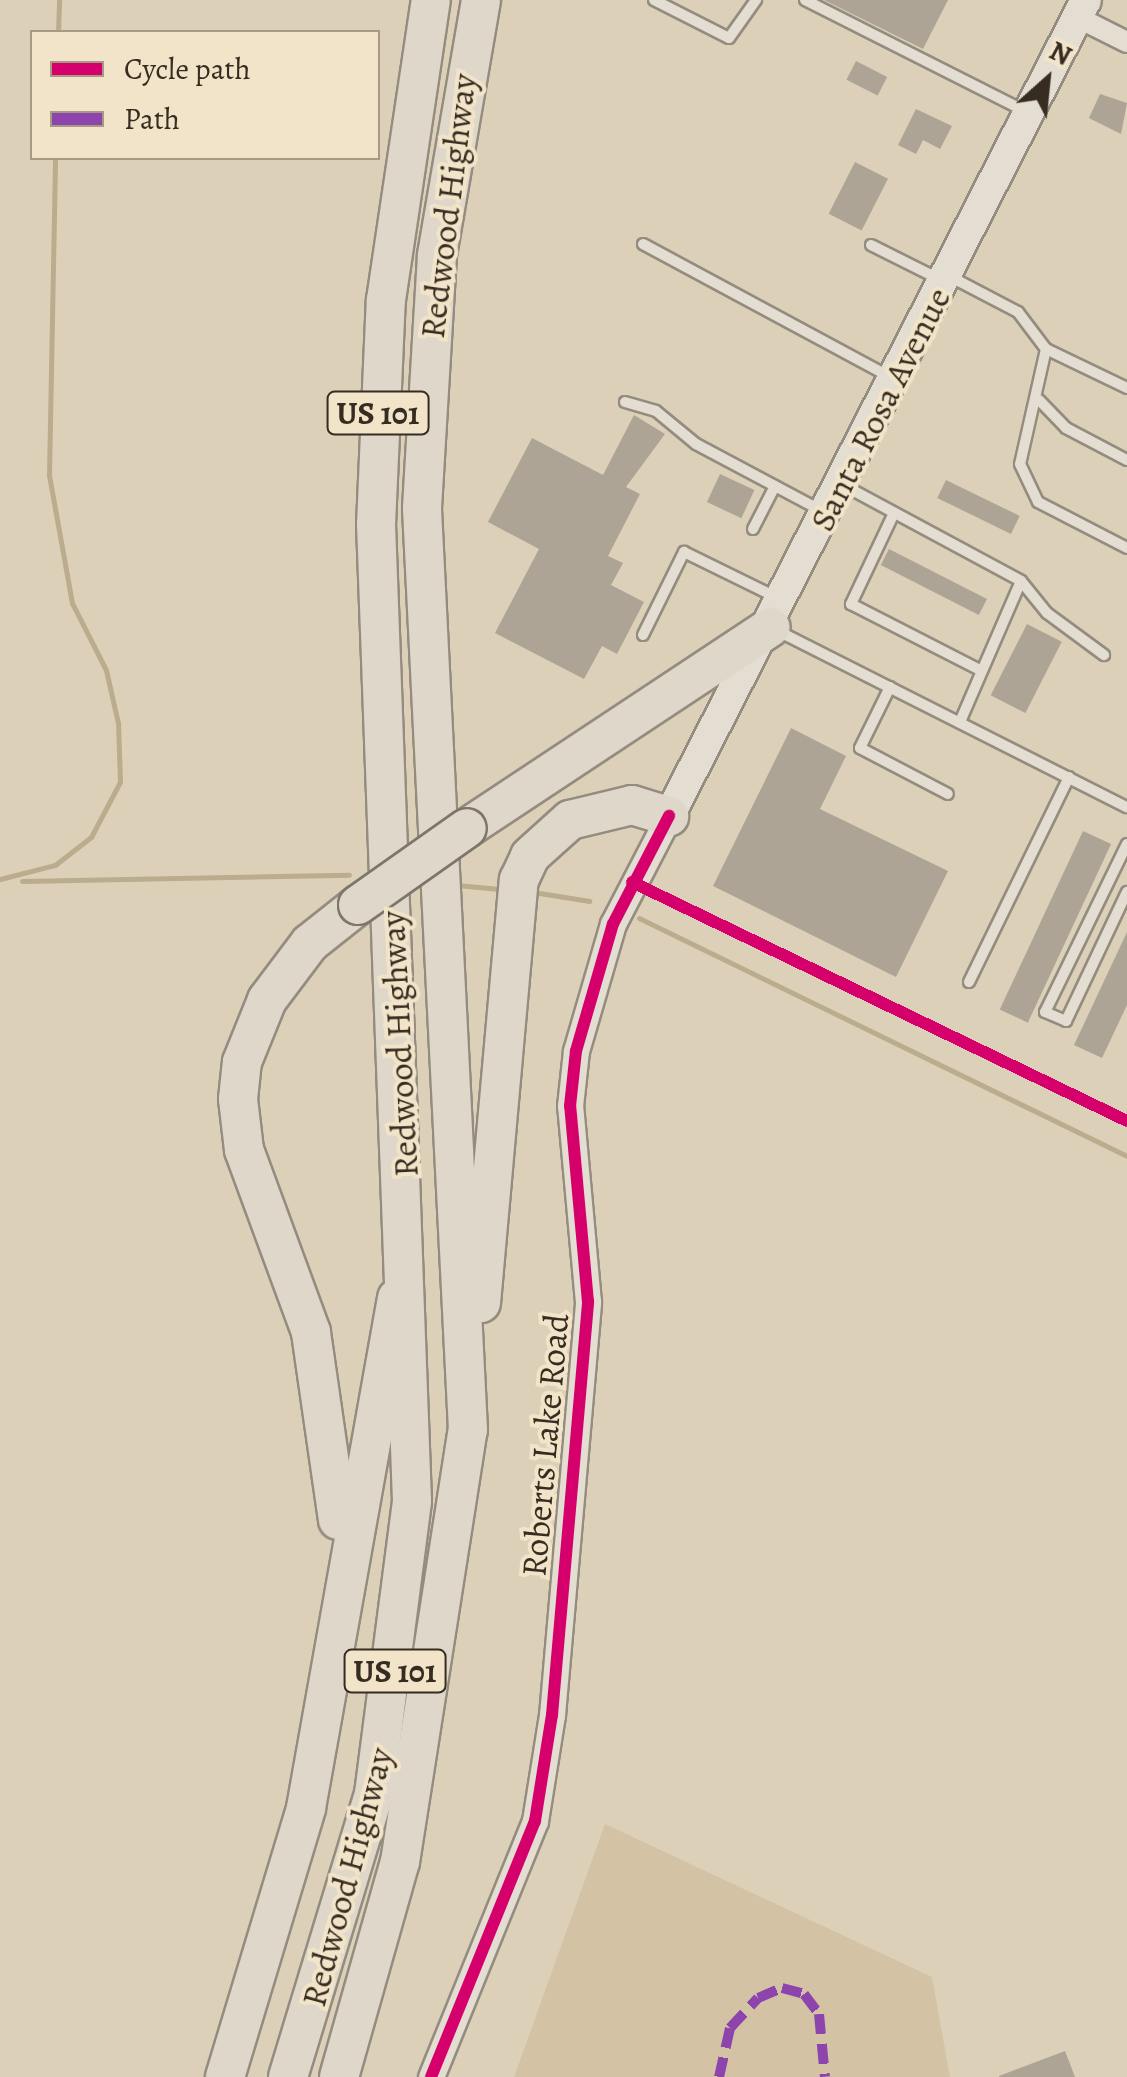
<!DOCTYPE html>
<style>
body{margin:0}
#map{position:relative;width:1127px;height:2077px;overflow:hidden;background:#dcd0b9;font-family:Alegreya,serif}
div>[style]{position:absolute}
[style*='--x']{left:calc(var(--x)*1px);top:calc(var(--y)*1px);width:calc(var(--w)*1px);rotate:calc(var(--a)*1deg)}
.green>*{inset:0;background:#d3c3a4}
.stream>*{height:5px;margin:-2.5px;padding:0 2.5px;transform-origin:2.5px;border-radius:2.5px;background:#bcac8e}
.building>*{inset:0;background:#ada495;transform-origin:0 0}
.roads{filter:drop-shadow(2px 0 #948c7e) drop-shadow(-2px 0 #948c7e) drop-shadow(0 2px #948c7e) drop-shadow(0 -2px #948c7e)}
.service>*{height:10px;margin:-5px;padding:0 5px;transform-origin:5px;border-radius:5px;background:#e3ddd2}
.minor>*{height:20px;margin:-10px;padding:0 10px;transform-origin:10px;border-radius:10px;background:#e3ddd2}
.tertiary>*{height:25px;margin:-12.5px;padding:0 12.5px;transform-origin:12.5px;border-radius:12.5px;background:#e3ddd2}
.secondary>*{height:30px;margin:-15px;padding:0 15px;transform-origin:15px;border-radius:15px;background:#e3ddd2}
.motorway>*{height:38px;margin:-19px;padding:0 19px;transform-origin:19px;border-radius:19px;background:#ded7ca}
.bridges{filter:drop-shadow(2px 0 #7d7669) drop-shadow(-2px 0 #7d7669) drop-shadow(0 2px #7d7669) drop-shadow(0 -2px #7d7669)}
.motorway-bridge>*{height:38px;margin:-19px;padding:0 19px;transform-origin:19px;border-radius:19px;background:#ded7ca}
.quiet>*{height:10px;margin-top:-5px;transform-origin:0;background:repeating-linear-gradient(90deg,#8e44ad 0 20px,transparent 0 30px)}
.cycleway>*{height:12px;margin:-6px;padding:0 6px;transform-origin:6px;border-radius:6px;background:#d6006c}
span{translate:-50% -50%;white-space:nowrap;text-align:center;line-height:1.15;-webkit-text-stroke:8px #f2e4c8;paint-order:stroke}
.shield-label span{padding:2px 8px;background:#f2e4c8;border:2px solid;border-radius:8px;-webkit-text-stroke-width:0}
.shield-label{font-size:32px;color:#372c21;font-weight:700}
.street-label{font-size:35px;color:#372c21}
.legend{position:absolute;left:30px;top:30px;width:350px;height:130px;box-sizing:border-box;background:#f2e4c8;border:2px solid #a79a85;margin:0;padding:12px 18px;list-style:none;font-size:30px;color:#372c21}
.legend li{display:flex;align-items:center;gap:20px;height:50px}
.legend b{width:50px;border:2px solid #a79a85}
.north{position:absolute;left:997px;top:30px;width:100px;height:100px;-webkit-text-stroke:8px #f2e4c8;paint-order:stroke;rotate:27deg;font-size:28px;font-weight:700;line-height:40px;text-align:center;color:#372c21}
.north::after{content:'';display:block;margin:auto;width:35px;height:45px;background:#372c21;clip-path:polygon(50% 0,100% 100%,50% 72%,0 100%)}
</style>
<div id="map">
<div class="green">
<div style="clip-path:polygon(605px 1824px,932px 1977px,950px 2077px,514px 2077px)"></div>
</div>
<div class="stream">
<div style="--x:58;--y:32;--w:32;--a:-88"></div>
<div style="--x:0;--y:879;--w:57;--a:-14.3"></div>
<div style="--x:55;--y:865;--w:46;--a:-37.9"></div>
<div style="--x:91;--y:837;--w:62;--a:-62.2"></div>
<div style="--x:120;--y:782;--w:59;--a:-91.9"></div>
<div style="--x:118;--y:723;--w:54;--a:-102.8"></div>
<div style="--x:106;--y:670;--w:75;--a:-116.9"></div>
<div style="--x:72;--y:603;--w:130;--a:-100.2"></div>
<div style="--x:49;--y:475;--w:317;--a:-88.9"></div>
<div style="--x:22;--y:881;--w:327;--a:-1.1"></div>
<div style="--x:457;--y:885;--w:42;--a:5.4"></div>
<div style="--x:533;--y:892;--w:57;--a:9.1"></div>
<div style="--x:639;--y:918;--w:543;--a:26"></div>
</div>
<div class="building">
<div style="clip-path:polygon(824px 0,948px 0,923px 49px)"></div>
<div style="left:856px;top:61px;width:35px;height:21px;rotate:27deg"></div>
<div style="clip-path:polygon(1100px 94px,1127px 103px,1121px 134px,1089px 118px)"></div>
<div style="clip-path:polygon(916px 109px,952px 126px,940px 149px,923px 140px,916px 154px,898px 145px)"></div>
<div style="left:855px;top:162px;width:37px;height:58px;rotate:27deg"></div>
<div style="clip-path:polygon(634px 415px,665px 434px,626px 487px,640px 494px,608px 556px,623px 563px,611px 585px,644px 602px,617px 654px,602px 646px,584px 679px,495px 633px,539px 549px,488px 522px,532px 438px,603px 475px)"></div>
<div style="left:720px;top:474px;width:38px;height:31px;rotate:25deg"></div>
<div style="left:946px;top:480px;width:82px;height:20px;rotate:26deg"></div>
<div style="left:889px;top:549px;width:110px;height:18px;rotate:27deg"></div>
<div style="left:1027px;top:624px;width:39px;height:80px;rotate:27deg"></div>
<div style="clip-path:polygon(791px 728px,846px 756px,820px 809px,948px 871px,896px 977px,713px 886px)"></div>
<div style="left:1083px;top:831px;width:31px;height:197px;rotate:25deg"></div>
<div style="clip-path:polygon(1127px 932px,1127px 1005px,1102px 1058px,1074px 1045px)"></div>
<div style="clip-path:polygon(1065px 2051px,1075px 2077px,999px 2077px,999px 2076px)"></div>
</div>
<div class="roads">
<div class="service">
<div style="--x:654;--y:0;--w:84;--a:26.9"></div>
<div style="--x:729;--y:38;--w:47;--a:-54.6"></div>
<div style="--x:805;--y:0;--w:244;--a:26.8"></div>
<div style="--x:643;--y:244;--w:281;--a:28.3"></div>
<div style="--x:871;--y:245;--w:76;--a:26.6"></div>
<div style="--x:949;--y:276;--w:78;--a:27.6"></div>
<div style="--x:1018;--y:312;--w:46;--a:52.9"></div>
<div style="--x:1046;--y:349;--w:90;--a:25.7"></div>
<div style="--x:1046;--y:349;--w:118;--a:102.7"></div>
<div style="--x:1020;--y:464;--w:42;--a:64.7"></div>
<div style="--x:1038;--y:502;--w:100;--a:27.3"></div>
<div style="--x:1039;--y:400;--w:39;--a:46"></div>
<div style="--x:1066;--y:428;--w:69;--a:27.7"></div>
<div style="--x:625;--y:402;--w:32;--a:16"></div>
<div style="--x:656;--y:411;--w:52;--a:39.5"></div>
<div style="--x:696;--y:444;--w:143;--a:28"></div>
<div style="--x:843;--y:485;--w:202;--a:28.3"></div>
<div style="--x:1021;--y:581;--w:154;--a:113.4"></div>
<div style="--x:894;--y:513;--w:101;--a:115.3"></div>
<div style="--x:851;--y:604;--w:143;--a:27.1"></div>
<div style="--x:753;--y:529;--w:48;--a:-62.9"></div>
<div style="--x:1021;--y:581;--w:41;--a:50.9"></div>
<div style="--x:1047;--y:613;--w:71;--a:36.4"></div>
<div style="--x:776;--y:630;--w:393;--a:26.8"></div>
<div style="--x:643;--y:635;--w:93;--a:-63.7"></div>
<div style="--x:684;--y:552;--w:105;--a:26.1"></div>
<div style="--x:890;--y:687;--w:68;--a:116.2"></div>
<div style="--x:860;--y:748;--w:99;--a:27.6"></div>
<div style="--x:1127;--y:844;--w:187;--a:116"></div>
<div style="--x:1045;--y:1012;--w:23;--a:23"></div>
<div style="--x:1066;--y:1021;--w:143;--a:-64.7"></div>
<div style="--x:969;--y:982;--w:228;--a:-64"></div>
</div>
<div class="minor">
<div style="--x:1077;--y:17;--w:56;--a:26.6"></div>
</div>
<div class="tertiary">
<div style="--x:431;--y:2077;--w:276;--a:-67.9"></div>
<div style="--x:535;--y:1821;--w:107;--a:-80.9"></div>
<div style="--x:552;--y:1715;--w:415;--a:-85"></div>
<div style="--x:588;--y:1302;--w:197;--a:-95.2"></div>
<div style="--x:570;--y:1106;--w:55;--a:-83.8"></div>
<div style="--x:576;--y:1051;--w:132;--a:-73.8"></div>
<div style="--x:613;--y:924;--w:122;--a:-62.6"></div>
</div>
<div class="secondary">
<div style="--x:669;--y:816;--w:916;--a:-62.93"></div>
</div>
<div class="motorway">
<div style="--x:467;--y:828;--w:364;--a:-33.5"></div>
<div style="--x:481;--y:1303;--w:425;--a:-84.9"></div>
<div style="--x:519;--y:880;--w:26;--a:-65"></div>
<div style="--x:530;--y:856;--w:54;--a:-42"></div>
<div style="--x:570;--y:820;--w:64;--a:-13.6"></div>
<div style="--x:632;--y:805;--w:39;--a:17"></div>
<div style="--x:338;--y:1520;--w:190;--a:-98.2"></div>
<div style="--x:311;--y:1332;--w:194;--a:-110.2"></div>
<div style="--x:244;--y:1150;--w:51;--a:-96.7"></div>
<div style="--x:238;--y:1099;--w:37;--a:-84"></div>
<div style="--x:242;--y:1062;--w:67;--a:-68"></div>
<div style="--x:267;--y:1000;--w:71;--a:-53"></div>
<div style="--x:310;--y:943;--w:61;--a:-38.4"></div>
<div style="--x:225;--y:2077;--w:281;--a:-73.2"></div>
<div style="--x:306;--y:1808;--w:518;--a:-79.88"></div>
<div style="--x:288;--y:2077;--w:296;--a:-73.1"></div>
<div style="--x:374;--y:1794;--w:295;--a:-82.6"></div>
<div style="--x:412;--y:1501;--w:977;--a:-92.11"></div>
<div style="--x:376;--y:525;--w:225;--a:-87.5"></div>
<div style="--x:386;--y:300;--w:303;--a:-81.5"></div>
<div style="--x:339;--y:2077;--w:223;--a:-74.2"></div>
<div style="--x:400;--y:1862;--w:437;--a:-81.1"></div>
<div style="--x:468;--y:1430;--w:923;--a:-92.86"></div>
<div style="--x:422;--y:508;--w:253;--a:-86.6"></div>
<div style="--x:437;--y:255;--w:259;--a:-80.2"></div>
</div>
</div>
<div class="bridges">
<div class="motorway-bridge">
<div style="--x:358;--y:905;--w:133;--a:-35.2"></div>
</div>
</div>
<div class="quiet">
<div style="--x:719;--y:2077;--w:50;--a:-77.3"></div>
<div style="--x:730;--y:2028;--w:41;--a:-47"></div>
<div style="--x:758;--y:1998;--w:26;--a:-23"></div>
<div style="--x:782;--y:1988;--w:23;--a:15"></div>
<div style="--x:804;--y:1994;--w:25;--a:53"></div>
<div style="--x:819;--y:2014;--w:63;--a:84.6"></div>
</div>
<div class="cycleway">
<div style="--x:632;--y:882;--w:550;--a:25.77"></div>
<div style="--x:431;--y:2077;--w:276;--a:-67.9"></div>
<div style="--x:535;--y:1821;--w:107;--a:-80.9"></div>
<div style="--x:552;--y:1715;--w:415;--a:-85"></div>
<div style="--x:588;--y:1302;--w:197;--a:-95.2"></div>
<div style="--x:570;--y:1106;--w:55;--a:-83.8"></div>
<div style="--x:576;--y:1051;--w:132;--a:-73.8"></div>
<div style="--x:613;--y:924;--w:122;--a:-62.6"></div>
</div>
<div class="shield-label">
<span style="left:378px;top:413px">US 101</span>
<span style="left:395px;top:1671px">US 101</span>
</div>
<div class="street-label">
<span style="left:448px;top:206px;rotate:-83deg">Redwood Highway</span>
<span style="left:880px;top:409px;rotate:-63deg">Santa Rosa Avenue</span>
<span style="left:399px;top:1044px;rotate:-93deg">Redwood Highway</span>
<span style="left:545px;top:1445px;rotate:-85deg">Roberts Lake Road</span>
<span style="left:347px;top:1877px;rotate:-75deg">Redwood Highway</span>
</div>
<ul class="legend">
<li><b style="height:12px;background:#d6006c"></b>Cycle path</li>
<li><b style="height:12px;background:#8e44ad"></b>Path</li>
</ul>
<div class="north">N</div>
</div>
